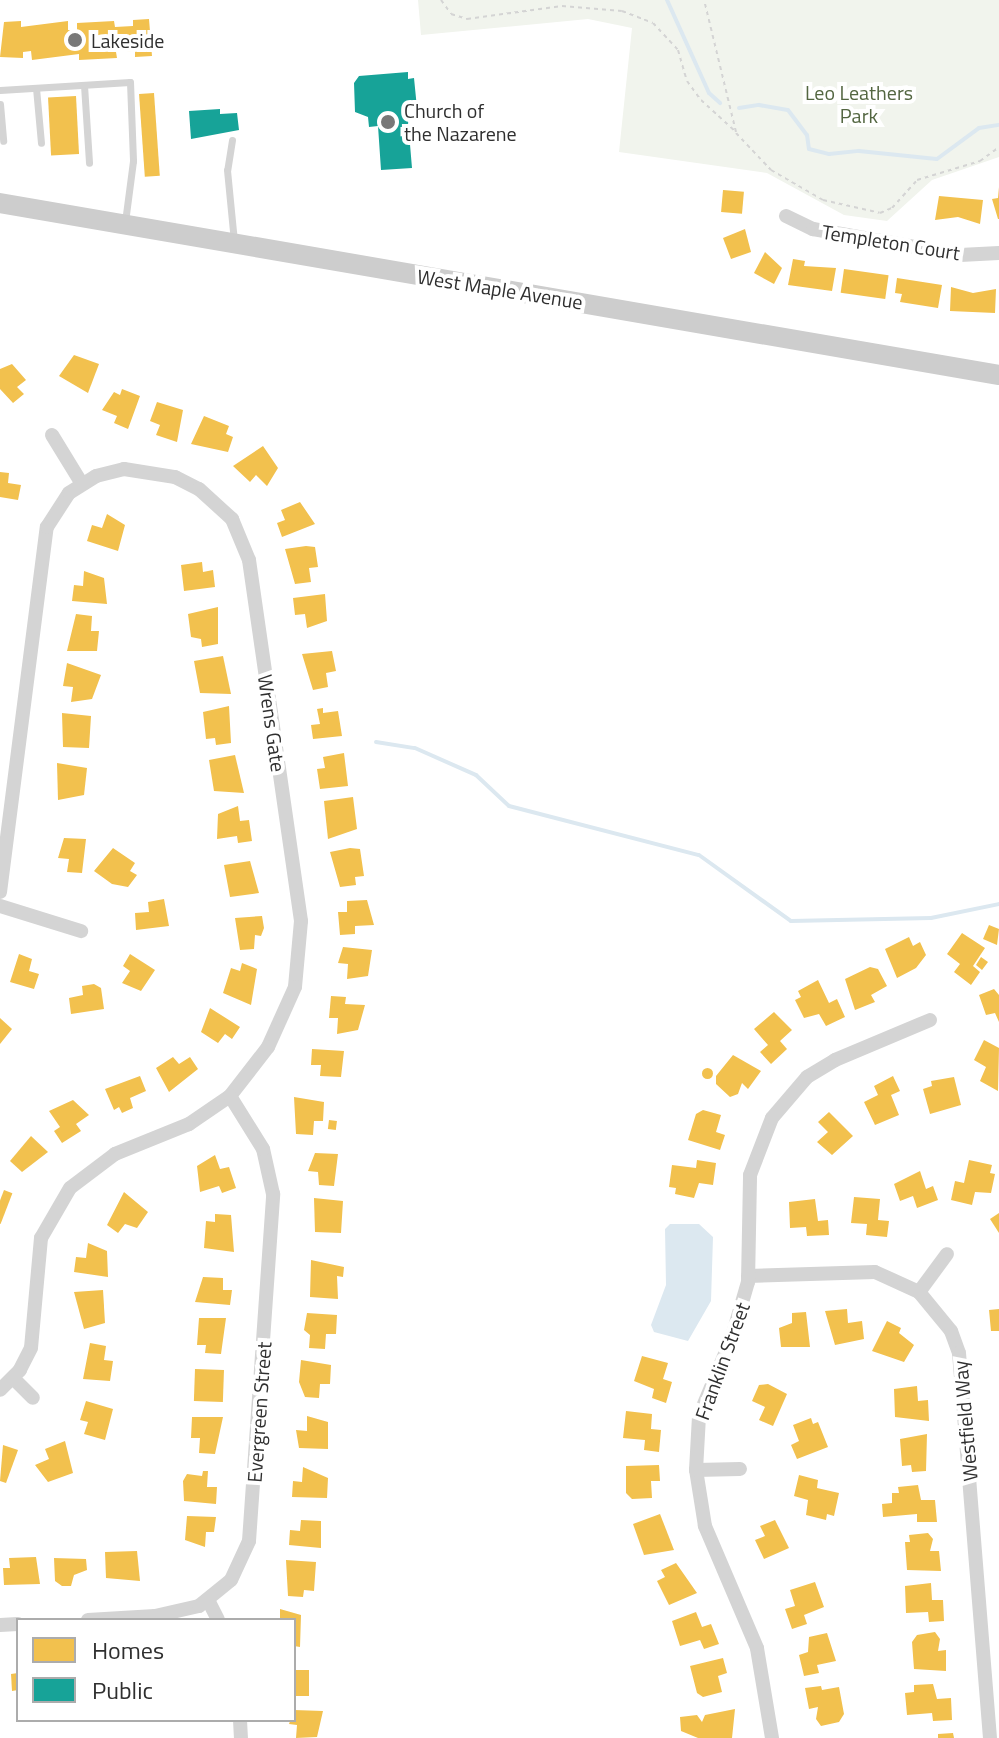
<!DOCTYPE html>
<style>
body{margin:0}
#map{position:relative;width:999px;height:1738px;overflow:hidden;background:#fff;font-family:"Titillium Web",sans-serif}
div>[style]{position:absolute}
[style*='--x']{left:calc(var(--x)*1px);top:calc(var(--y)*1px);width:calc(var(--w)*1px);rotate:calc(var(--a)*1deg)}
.green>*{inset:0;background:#f1f4ed}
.water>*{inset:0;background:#dce8f0}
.homes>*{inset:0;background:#f2c14e;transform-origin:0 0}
.round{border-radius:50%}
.public>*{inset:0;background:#17a398}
.stream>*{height:4px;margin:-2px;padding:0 2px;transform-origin:2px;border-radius:2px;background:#dce8f0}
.path>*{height:2px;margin-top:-1px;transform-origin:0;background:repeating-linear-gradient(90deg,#d4d4d4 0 4px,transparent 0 8px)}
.service>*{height:7px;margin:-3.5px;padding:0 3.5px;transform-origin:3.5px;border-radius:3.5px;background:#d4d4d4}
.minor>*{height:14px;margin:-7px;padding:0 7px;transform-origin:7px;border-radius:7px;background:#d4d4d4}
.secondary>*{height:20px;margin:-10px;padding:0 10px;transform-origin:10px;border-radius:10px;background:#cdcdcd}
.dots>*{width:22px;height:22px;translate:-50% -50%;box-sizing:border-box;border:4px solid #fff;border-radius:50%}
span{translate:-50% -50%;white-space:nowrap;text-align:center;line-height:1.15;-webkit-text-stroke:8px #fff;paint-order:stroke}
.poi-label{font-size:20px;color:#2f2f2f}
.left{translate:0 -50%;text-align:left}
.park-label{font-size:20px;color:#536641}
.street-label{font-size:20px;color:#2f2f2f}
.legend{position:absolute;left:16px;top:1618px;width:280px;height:104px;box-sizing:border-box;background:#fff;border:2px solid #acacac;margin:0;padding:10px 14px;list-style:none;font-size:24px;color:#2f2f2f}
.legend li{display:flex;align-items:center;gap:16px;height:40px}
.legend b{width:40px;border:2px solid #acacac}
</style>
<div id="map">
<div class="green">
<div style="clip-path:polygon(418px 0,999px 0,999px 157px,932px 180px,887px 221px,844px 215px,767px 173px,619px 152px,632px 28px,588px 19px,421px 35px)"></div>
</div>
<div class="water">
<div style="clip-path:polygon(670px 1224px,699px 1224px,713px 1237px,711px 1301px,688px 1341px,654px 1332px,651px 1325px,666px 1285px,665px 1229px)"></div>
</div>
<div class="homes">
<div style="clip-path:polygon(149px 19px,152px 56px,135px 57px,135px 51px,116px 52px,117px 58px,79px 60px,79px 54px,32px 60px,31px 51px,23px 52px,23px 58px,0 57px,4px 22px,21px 21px,21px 27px,68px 21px,68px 30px,77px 30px,77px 23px,114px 21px,115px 27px,133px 26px,133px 20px)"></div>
<div style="left:154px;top:93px;width:83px;height:15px;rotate:86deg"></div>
<div style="left:76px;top:96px;width:58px;height:28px;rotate:87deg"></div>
<div style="clip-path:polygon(999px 187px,999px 219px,998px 219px,992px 199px,998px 198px)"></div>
<div style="left:723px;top:190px;width:21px;height:22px;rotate:5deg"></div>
<div style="clip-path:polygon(939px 196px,983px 200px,980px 224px,958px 217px,935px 220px)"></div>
<div style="clip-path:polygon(745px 229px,751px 252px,731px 259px,723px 238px)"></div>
<div style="clip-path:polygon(765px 252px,782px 268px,774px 284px,754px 273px)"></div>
<div style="clip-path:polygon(793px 259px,805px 261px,804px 266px,836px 268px,832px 291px,788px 285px)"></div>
<div style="left:844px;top:269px;width:45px;height:24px;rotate:8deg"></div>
<div style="clip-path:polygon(897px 278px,942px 285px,938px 308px,900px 302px,902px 294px,895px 293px)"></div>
<div style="clip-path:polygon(951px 287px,973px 293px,996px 289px,995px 313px,950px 311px)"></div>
<div style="clip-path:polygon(74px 355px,99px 364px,88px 393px,59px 376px)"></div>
<div style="clip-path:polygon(12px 364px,26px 380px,17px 387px,24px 394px,13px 403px,0 389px,0 369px)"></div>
<div style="clip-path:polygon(122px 389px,140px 396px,128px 429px,114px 423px,117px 416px,102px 410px,114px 392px,120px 395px)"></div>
<div style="clip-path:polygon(157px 402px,183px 410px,177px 442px,156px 435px,160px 425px,150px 421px)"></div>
<div style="clip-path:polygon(204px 416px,229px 426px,226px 434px,233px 437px,228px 452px,191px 444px)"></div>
<div style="clip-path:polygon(263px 446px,278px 468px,267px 486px,256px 475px,250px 482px,233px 466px)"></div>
<div style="clip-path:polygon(0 472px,9px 473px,8px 483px,21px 485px,18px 500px,0 497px)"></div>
<div style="clip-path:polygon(300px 502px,315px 524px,282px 537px,277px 523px,285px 520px,281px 510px)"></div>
<div style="clip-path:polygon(107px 514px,125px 525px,118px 551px,87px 541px,92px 525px,102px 528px)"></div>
<div style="clip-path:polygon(306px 546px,315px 547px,318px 567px,309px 568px,311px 582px,295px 584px,285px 549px)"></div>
<div style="clip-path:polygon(202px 562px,203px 572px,213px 570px,215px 587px,184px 591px,181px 565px)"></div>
<div style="clip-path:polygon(84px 571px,104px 578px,107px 604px,72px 601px,74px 585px,83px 586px)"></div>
<div style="clip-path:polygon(325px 594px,327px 621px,307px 628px,305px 614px,295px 615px,293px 598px)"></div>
<div style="clip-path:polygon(218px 607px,218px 644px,202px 647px,201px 639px,191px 637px,188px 614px)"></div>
<div style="clip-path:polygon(76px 614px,92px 616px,91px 631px,99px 631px,97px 651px,67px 651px)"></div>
<div style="clip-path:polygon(332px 651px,336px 671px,326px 673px,328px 687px,313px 690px,302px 654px)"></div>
<div style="clip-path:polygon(223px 656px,231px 694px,200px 693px,194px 661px)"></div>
<div style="clip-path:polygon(67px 663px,101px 675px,92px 699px,71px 702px,73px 687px,63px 686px)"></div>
<div style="clip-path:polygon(229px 706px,231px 743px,216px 745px,215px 738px,206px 739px,203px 712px)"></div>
<div style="clip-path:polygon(323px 708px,323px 713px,338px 711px,342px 736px,313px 739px,311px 725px,320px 724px,317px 709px)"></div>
<div style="clip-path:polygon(62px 713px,91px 716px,89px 748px,63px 747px)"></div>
<div style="clip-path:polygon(344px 753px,348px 786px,320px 789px,317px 769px,325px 768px,323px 757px)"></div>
<div style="clip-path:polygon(235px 755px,244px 793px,214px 791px,209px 760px)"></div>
<div style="clip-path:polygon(57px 763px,87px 768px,84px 795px,58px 800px)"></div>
<div style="clip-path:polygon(353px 797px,357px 829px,328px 839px,324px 801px)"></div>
<div style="clip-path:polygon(238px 806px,240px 821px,249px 820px,252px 841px,238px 843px,237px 836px,217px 839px,218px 814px)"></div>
<div style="clip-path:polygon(64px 838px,86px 839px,82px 873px,67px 872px,69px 859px,58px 858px)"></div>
<div style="clip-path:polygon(113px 848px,135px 863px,130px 871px,137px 875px,128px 887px,112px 884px,94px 871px)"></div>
<div style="clip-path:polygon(350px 848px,360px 849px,364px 876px,355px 877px,356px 885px,340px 887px,330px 852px)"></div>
<div style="clip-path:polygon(250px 861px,259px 893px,230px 897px,224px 865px)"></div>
<div style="clip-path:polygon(164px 899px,169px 926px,136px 930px,135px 913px,149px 912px,148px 902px)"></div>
<div style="clip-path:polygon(367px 900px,374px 925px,355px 926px,355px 934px,340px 935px,338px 912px,347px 912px,347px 901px)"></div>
<div style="clip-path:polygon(262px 916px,264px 928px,261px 936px,255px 935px,254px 949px,240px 950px,235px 918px)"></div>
<div style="clip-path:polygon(989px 925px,999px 929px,997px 945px,983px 939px)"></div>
<div style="clip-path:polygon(962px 933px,985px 948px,973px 966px,980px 972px,971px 985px,954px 972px,960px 964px,947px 954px)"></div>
<div style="clip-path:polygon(909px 937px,913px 946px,920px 942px,926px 955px,916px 968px,897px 978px,885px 949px)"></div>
<div style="clip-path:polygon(343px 947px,372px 950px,368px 976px,347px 979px,348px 964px,338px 963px)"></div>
<div style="clip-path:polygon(19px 954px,32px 959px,29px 971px,39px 974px,34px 989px,10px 982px)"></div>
<div style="clip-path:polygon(130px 954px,155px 970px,141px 991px,122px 983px,130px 971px,123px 966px)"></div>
<div style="clip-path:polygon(981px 957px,988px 962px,982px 970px,976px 965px)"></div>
<div style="clip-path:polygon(242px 963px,257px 969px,251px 1005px,223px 993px,231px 968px,240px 971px)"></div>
<div style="clip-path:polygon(870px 967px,878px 969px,887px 986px,871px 995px,875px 1002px,855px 1010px,845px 979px)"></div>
<div style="clip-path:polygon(818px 980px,829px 1003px,837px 999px,845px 1017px,826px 1026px,819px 1014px,804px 1018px,795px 1000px,801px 997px,798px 991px)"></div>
<div style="clip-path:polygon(94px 984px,101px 988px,104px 1009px,71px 1014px,69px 998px,83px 995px,82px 986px)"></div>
<div style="clip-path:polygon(994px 989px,999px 995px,999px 1022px,995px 1013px,986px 1015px,979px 995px)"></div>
<div style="clip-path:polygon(331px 996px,346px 997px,345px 1004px,365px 1005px,358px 1030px,337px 1034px,338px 1018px,329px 1018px)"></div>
<div style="clip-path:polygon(210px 1008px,240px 1027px,232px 1039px,225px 1034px,218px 1043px,201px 1032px)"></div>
<div style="clip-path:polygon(774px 1012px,792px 1030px,780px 1041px,787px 1049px,771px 1064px,760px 1052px,768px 1045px,754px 1029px)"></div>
<div style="clip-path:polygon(0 1018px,12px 1029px,0 1044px)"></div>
<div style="clip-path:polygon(984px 1040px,999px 1048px,998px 1091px,980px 1081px,986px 1067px,974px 1060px)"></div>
<div style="clip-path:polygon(312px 1049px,344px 1051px,341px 1077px,320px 1076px,321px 1065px,311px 1065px)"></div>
<div style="clip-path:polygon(733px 1055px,761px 1071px,748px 1089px,742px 1083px,738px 1094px,730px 1097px,716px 1084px,716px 1076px)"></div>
<div style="clip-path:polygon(173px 1057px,179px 1064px,190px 1057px,198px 1069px,169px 1092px,156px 1068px)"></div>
<div class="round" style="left:701.5px;top:1067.5px;width:11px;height:11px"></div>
<div style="clip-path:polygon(140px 1076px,146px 1091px,130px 1098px,133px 1108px,122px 1113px,119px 1107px,114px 1110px,105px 1089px)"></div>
<div style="clip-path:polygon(893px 1076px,900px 1091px,891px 1095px,899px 1115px,875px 1125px,864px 1102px,878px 1095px,874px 1086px)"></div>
<div style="clip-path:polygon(954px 1077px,961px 1105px,930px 1114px,923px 1089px,932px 1086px,931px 1081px)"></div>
<div style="clip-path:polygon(294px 1097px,324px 1102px,323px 1121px,314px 1121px,313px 1135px,296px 1134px)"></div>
<div style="clip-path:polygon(73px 1100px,89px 1115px,76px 1124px,81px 1131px,62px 1143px,54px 1131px,60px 1127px,49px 1111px)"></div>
<div style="clip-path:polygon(703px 1110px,721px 1115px,716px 1132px,725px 1135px,720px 1150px,688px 1140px,696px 1114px)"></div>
<div style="clip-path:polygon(829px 1112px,853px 1136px,832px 1155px,817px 1142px,828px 1132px,818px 1122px)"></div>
<div style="left:329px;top:1120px;width:8px;height:9px;rotate:7deg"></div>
<div style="clip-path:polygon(31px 1136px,48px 1152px,22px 1172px,10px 1161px)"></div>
<div style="clip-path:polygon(315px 1153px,338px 1154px,334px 1186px,319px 1185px,318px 1172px,308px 1171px)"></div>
<div style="clip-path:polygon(215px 1155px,220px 1169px,229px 1167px,236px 1188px,222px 1193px,219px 1186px,200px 1192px,197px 1166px)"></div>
<div style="clip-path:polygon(697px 1160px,716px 1163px,713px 1185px,699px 1183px,694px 1198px,675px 1194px,676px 1188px,669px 1187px,672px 1165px,696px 1168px)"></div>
<div style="clip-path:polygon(969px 1160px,992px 1165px,990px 1173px,995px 1174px,991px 1193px,975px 1192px,972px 1205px,951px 1200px,955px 1181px,964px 1183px)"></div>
<div style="clip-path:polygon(920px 1171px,926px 1189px,933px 1186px,938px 1200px,917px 1208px,913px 1196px,900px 1201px,894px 1184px)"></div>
<div style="left:4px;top:1190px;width:9px;height:33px;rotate:21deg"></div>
<div style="clip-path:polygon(124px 1192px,148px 1212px,137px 1228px,125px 1224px,118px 1233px,107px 1225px)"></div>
<div style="clip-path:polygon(854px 1197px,880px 1199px,878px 1220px,889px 1221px,887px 1237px,866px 1235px,867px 1224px,851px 1223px)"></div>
<div style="clip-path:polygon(314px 1198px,343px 1201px,341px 1233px,315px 1232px)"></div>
<div style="clip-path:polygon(815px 1199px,818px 1221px,828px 1220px,829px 1235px,807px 1236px,806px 1227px,790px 1228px,789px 1202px)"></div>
<div style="clip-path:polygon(999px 1213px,999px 1233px,990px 1219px)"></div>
<div style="clip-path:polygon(215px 1214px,231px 1215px,234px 1252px,204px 1248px,206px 1221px,215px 1222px)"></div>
<div style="clip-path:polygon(88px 1243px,107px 1251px,108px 1277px,74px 1272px,76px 1257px,86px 1258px)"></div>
<div style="clip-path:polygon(311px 1260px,344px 1267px,343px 1277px,337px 1276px,338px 1299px,310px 1297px)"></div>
<div style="clip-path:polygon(203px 1277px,223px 1278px,223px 1290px,232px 1290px,230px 1305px,195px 1302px)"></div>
<div style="clip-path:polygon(103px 1290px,105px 1323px,84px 1329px,74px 1292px)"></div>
<div style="clip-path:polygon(847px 1309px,848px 1323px,862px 1321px,864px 1339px,835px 1345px,825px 1311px)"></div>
<div style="clip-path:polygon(999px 1309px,999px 1331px,991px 1331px,989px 1310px)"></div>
<div style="clip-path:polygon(806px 1312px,810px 1347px,781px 1347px,779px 1328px,792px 1323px,792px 1313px)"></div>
<div style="clip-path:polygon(307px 1313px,337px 1315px,336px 1334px,326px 1334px,325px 1349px,309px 1348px,310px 1335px,304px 1330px)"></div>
<div style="clip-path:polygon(199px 1318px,226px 1318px,221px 1354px,205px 1353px,206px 1345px,197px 1345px)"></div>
<div style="clip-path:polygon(887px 1321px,901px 1328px,899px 1333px,914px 1345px,904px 1362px,872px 1351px)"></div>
<div style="clip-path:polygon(90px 1343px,106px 1346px,104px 1360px,113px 1361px,110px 1381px,83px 1379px)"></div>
<div style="clip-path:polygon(642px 1356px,668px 1363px,663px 1379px,672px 1382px,666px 1403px,652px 1398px,654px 1389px,634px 1381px)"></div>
<div style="clip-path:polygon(301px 1360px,331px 1365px,330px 1384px,320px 1384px,319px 1398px,305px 1397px,299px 1382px)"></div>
<div style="left:195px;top:1369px;width:29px;height:32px;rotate:2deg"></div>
<div style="clip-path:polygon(768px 1384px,787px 1394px,773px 1426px,759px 1420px,765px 1407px,752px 1401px,759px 1385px)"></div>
<div style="clip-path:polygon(917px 1386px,918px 1401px,928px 1400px,929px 1421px,895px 1417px,894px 1389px)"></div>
<div style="clip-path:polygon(86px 1401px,113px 1409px,105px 1440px,84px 1434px,88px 1422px,80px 1420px)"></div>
<div style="clip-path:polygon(626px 1411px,652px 1414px,651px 1429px,661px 1430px,659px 1452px,644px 1450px,645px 1440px,623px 1438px)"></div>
<div style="clip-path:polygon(307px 1416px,328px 1422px,328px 1449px,299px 1448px,296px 1430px,307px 1431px)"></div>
<div style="clip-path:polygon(192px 1417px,223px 1417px,215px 1454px,199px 1453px,200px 1438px,191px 1438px)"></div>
<div style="clip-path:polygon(811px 1418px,813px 1424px,818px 1422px,828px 1447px,797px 1459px,791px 1445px,799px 1441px,793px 1425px)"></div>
<div style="clip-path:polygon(927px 1434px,926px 1471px,912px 1472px,911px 1465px,902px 1466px,900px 1439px)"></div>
<div style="clip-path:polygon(65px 1441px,73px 1473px,48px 1482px,35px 1465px,49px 1459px,45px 1449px)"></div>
<div style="clip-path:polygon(3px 1445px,18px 1450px,6px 1483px,0 1481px)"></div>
<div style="clip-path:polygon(659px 1465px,660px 1481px,651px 1481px,652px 1498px,632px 1499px,626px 1493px,626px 1466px)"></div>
<div style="clip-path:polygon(303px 1467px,328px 1478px,327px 1498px,292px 1497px,293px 1481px,302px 1482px)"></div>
<div style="clip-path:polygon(203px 1471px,208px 1471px,207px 1487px,217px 1487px,216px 1504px,184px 1501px,183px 1481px,187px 1474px,202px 1476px)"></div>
<div style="clip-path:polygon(799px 1475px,818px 1480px,817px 1488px,839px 1493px,834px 1516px,827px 1514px,826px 1520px,806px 1515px,808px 1500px,794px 1496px)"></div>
<div style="clip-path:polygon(918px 1485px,921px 1500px,935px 1500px,937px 1522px,917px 1522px,917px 1514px,883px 1517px,882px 1504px,892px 1503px,892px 1493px,899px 1493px,898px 1487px)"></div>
<div style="clip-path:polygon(660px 1514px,674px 1550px,644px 1555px,633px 1524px)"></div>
<div style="clip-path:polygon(187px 1516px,216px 1517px,214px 1532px,206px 1532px,205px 1547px,185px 1540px)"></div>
<div style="clip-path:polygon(301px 1520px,321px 1521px,321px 1548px,289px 1545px,290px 1530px,300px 1531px)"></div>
<div style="clip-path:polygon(775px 1520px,789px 1548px,764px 1559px,755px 1540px,765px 1536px,760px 1526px)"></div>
<div style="clip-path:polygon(928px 1533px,933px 1539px,930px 1551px,939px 1551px,941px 1571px,907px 1570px,905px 1542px,910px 1542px,909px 1535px)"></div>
<div style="clip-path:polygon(137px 1551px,140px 1581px,106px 1578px,105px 1552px)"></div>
<div style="clip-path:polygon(36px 1557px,40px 1584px,4px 1585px,3px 1568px,10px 1568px,9px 1558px)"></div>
<div style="clip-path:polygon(54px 1558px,86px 1559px,87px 1570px,74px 1575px,71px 1586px,62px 1586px,55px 1581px)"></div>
<div style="clip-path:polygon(286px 1560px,316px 1562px,314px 1591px,304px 1590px,303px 1597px,288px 1596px)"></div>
<div style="clip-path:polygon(676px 1563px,697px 1593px,669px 1605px,657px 1581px,665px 1577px,661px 1570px)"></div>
<div style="clip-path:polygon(815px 1582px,824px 1607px,804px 1615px,807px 1624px,792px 1629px,785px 1609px,795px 1606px,790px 1590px)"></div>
<div style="clip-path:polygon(931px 1583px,932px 1600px,943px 1600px,944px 1621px,929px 1622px,928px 1612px,906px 1613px,905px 1586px)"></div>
<div style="clip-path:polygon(280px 1609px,301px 1615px,300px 1647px,294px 1646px,294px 1620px,280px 1620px)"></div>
<div style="clip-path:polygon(696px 1612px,702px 1627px,711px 1624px,719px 1644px,704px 1649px,700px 1640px,680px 1646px,672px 1621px)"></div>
<div style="clip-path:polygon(935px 1632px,940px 1639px,938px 1651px,946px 1650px,946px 1671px,914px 1669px,912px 1642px,917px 1635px)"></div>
<div style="clip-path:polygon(827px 1633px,836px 1661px,817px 1665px,819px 1673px,804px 1676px,799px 1655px,808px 1652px,809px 1637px)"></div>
<div style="clip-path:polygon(723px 1658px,727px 1673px,718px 1676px,722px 1692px,703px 1697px,697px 1693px,690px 1666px)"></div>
<div style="left:294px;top:1670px;width:15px;height:26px"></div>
<div style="clip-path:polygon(18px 1673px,18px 1690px,12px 1691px,11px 1674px)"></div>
<div style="clip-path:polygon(933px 1684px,937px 1699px,951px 1698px,952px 1720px,933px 1721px,932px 1713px,907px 1715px,905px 1693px,914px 1692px,914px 1685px)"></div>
<div style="clip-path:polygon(821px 1686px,822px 1690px,839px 1687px,844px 1714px,839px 1722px,821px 1726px,816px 1719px,818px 1707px,809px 1709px,805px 1688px)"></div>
<div style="clip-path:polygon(735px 1709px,732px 1738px,698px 1738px,681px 1731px,680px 1717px,697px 1715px,702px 1722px,705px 1715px)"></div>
<div style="clip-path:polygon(294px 1710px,323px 1711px,317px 1737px,296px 1738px,297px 1725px,289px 1724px)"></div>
<div style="clip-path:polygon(953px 1733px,954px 1738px,938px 1738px,938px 1734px)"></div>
</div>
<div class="public">
<div style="clip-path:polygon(408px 72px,408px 79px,414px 78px,417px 108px,407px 109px,412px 168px,381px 170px,378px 126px,369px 127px,368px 117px,355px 112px,354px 83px,359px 76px)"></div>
<div style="clip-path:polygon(220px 109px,220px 114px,237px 113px,239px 130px,191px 139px,189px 111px)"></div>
</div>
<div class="stream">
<div style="--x:667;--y:0;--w:102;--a:65.7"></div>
<div style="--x:709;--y:93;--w:15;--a:42"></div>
<div style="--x:739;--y:108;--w:20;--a:-9"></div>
<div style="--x:759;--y:105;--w:29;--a:10"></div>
<div style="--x:788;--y:110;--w:31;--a:53"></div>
<div style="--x:807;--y:135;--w:14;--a:82"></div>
<div style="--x:809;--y:149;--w:21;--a:14"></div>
<div style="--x:829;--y:154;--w:30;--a:-6"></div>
<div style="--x:859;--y:151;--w:78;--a:5.9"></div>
<div style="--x:937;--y:159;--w:52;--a:-36.4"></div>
<div style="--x:979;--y:128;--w:20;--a:-9"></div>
<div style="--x:376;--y:742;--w:39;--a:9"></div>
<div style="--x:415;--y:748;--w:67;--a:23.9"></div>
<div style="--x:476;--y:775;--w:45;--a:43.2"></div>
<div style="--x:509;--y:806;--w:196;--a:14.5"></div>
<div style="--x:699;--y:855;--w:113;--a:35.7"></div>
<div style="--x:791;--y:921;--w:140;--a:-1.2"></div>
<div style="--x:931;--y:918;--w:69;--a:-11.6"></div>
</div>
<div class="path">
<div style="--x:441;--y:0;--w:17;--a:54"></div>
<div style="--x:451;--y:14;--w:17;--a:17"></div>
<div style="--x:467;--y:19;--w:96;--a:-7.8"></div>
<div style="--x:562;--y:6;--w:60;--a:4.8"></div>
<div style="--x:622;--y:11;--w:33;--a:21"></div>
<div style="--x:653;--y:23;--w:37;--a:47"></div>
<div style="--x:678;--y:50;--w:32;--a:74"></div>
<div style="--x:687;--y:81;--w:24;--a:54"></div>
<div style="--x:701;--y:100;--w:47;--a:42.4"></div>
<div style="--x:736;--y:132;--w:136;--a:-103.6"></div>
<div style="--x:736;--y:133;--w:51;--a:46.6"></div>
<div style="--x:771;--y:170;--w:60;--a:30"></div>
<div style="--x:823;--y:200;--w:58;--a:12.8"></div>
<div style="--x:880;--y:213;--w:13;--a:-23"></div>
<div style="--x:892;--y:208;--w:38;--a:-48"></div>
<div style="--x:917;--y:180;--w:66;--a:-16.8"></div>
<div style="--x:980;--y:161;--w:24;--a:-36"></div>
</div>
<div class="service">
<div style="--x:84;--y:85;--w:78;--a:86.3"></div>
<div style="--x:36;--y:88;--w:55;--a:84.8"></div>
<div style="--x:0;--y:90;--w:130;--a:-3.5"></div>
<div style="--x:130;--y:82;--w:79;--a:87.8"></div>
<div style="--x:133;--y:161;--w:62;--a:97.5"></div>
<div style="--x:0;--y:104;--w:37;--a:85"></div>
<div style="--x:232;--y:140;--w:30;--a:99"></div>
<div style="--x:227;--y:170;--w:71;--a:84.4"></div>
</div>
<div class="minor">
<div style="--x:786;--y:216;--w:30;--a:26"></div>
<div style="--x:813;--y:229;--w:149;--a:10"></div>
<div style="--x:960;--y:255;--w:39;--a:-3"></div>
<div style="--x:52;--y:435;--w:57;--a:58.5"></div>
<div style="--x:0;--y:892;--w:368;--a:-82.7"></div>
<div style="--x:47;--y:527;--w:40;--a:-57.1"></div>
<div style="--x:69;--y:493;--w:32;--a:-32"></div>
<div style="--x:96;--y:476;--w:29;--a:-14"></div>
<div style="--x:124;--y:469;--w:52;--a:8.9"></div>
<div style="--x:175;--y:477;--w:27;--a:27"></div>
<div style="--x:199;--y:489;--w:45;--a:42.3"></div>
<div style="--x:232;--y:519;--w:44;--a:67.5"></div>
<div style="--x:249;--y:560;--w:365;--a:81.8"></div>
<div style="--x:301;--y:921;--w:66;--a:95.2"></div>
<div style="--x:295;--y:987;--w:66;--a:114.2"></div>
<div style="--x:268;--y:1047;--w:62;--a:127.8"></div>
<div style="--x:230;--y:1096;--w:50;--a:145.7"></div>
<div style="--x:189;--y:1124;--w:80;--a:157.9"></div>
<div style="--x:115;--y:1154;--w:56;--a:142.9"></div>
<div style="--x:70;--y:1188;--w:58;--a:120.1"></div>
<div style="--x:41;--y:1238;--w:110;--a:95.2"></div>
<div style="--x:31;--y:1348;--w:25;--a:117"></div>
<div style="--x:20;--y:1370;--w:28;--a:135"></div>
<div style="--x:0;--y:906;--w:85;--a:17.2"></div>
<div style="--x:748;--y:1276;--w:127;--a:-1.8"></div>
<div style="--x:875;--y:1272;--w:48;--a:24.4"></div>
<div style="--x:919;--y:1292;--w:50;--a:50.6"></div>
<div style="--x:951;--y:1331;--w:23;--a:70"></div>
<div style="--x:959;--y:1353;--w:386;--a:85.4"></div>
<div style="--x:919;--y:1292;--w:47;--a:-53.6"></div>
<div style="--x:13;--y:1378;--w:28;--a:45"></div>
<div style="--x:696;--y:1470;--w:44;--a:-1.3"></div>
<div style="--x:208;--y:1600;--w:22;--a:63"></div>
<div style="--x:88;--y:1620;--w:67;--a:-3.4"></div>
<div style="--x:155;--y:1616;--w:45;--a:-12.8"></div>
<div style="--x:199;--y:1606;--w:41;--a:-39.1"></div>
<div style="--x:231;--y:1580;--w:43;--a:-65.2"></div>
<div style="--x:249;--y:1541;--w:348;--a:-86"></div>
<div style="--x:273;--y:1194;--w:46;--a:-102.5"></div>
<div style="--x:263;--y:1149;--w:62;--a:-121.9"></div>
<div style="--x:0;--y:1625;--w:18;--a:-3"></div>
<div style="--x:240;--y:1720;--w:18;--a:87"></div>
<div style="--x:772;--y:1738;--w:91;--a:-99.5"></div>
<div style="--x:757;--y:1648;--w:133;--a:-113.1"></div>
<div style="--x:705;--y:1526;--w:57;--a:-99.1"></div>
<div style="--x:696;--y:1470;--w:54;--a:-86.8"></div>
<div style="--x:699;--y:1416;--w:86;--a:-67.3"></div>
<div style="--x:732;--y:1337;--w:57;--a:-73.8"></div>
<div style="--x:748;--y:1282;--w:107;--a:-88.9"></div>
<div style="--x:750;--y:1175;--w:61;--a:-68.9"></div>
<div style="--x:772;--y:1118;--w:54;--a:-49.5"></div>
<div style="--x:807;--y:1077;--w:33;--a:-31"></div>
<div style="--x:835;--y:1060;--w:103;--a:-22.8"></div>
</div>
<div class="secondary">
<div style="--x:0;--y:203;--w:1014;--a:9.77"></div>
</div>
<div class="dots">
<div style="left:75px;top:40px;background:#787878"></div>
<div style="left:388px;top:122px;background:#787878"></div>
</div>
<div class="poi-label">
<span class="left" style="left:91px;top:40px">Lakeside</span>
<span class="left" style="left:404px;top:122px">Church of<br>the Nazarene</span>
</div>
<div class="park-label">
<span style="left:859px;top:104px">Leo Leathers<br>Park</span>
</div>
<div class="street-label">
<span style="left:891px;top:242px;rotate:9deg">Templeton Court</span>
<span style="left:500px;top:289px;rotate:9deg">West Maple Avenue</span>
<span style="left:272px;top:723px;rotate:82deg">Wrens Gate</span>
<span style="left:722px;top:1361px;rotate:-70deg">Franklin Street</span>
<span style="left:259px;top:1412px;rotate:-86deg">Evergreen Street</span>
<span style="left:965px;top:1421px;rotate:-95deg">Westfield Way</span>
</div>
<ul class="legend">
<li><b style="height:22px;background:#f2c14e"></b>Homes</li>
<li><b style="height:22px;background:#17a398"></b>Public</li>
</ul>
</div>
